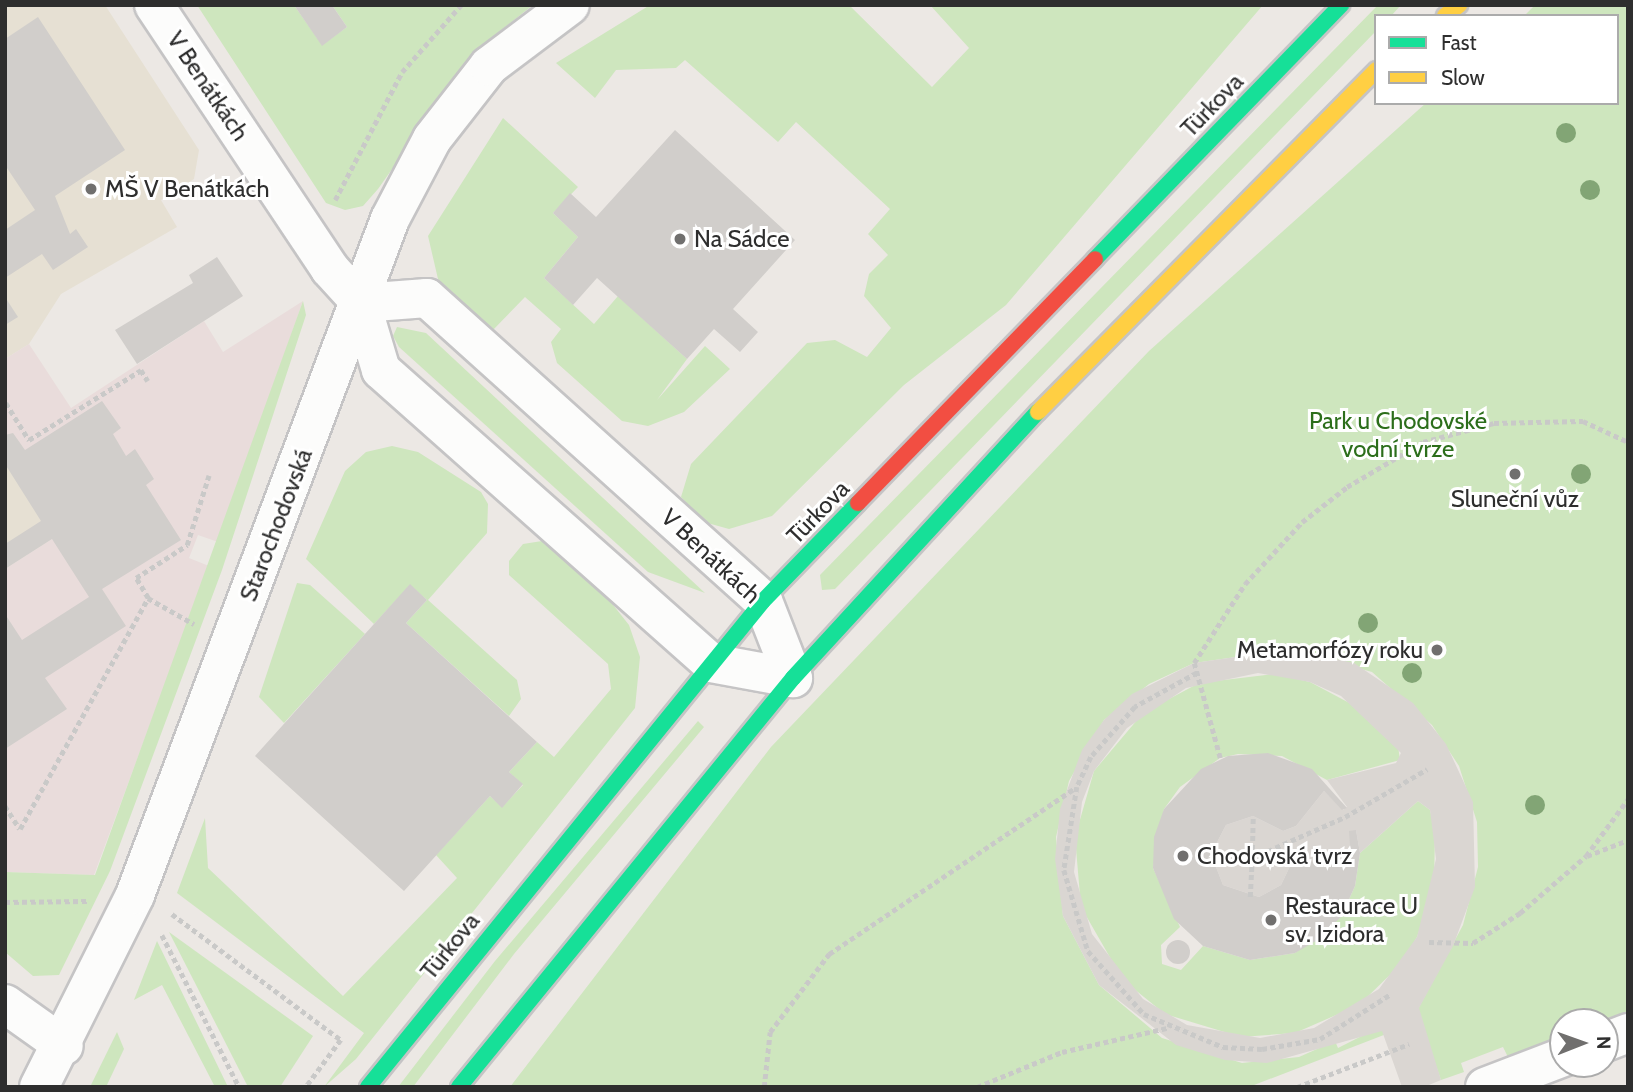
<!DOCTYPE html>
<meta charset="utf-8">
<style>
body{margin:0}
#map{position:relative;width:1633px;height:1092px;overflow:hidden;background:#ece8e4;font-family:Cabin,sans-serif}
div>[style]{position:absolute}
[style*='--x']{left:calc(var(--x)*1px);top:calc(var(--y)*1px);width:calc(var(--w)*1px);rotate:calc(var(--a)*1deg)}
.education>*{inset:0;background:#e6e0d3}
.medical>*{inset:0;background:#e9dcdb}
.green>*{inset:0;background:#cee6be}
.plaza>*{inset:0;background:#dad6d2}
.building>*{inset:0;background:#d1cecb}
.round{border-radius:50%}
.path>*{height:4.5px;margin-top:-2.25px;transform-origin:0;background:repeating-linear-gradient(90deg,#c9c9c8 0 5px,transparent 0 8.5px)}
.roads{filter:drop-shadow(2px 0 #c5c4c5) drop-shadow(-2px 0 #c5c4c5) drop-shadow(0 2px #c5c4c5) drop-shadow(0 -2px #c5c4c5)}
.street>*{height:38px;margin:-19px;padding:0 19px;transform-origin:19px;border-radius:19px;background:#fcfcfb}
.fast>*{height:16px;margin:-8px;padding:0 8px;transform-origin:8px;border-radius:8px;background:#16e098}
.slow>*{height:16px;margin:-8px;padding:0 8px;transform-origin:8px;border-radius:8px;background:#ffcf43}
.jam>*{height:16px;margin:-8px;padding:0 8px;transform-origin:8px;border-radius:8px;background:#f24e42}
.trees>*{width:20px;height:20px;margin:-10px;border-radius:50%;background:#82a575}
.dots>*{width:19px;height:19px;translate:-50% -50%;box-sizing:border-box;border:4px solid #fff;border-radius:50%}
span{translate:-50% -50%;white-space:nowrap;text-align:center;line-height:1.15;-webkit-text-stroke:6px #fff;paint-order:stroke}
.street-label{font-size:24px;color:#2e2e2e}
.poi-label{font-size:24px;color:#2e2e2e}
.left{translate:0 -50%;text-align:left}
.right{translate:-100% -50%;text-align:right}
.park-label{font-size:24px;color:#2c6e1b}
.frame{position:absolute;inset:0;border:7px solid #2e2e2e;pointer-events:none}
.legend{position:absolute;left:1374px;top:14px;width:245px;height:91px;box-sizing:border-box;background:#fff;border:2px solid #ababab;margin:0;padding:9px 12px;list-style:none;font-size:21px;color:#2e2e2e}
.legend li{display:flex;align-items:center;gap:14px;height:35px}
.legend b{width:35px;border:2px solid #ababab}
.north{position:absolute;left:1549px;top:1008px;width:70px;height:70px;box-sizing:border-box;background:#fff;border:2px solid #ababab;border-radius:50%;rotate:89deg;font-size:19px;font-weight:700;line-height:28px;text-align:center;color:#2e2e2e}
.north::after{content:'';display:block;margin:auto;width:24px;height:32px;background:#706f6e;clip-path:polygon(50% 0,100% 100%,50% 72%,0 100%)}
</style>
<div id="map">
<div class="education">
<div style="clip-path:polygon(5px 5px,105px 5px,199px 150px,194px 179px,161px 200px,177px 227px,61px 294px,29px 344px,5px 359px)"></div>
<div style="clip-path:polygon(13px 433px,25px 450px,52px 539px,5px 569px,5px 435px)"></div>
</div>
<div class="medical">
<div style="clip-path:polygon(303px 301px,218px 542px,198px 535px,189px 558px,209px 566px,94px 875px,5px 872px,5px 569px,52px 539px,25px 450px,13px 434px,5px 435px,5px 359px,29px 344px,71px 408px,204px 321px,223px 352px)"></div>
</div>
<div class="green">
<div style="clip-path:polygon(197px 5px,294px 5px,322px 45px,347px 27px,332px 5px,533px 5px,476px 50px,378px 189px,363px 206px,345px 210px,326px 203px)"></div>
<div style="clip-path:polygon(650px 5px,849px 5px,932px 87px,969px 48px,930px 5px,1263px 5px,1006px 305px,904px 385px,772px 516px,729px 529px,704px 522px,681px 497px,691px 464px,807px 343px,835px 340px,867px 357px,891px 328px,864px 296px,869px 274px,888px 255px,868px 234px,890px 209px,796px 122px,778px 142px,685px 60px,676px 68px,616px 70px,595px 98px,556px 63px)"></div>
<div style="clip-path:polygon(1378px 5px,1401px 5px,1391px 16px,1376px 16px,1376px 31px,835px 589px,822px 590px,820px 575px)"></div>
<div style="clip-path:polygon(evenodd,1535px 5px,1628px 5px,1628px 1011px,1599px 1022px,1563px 1022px,1563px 1036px,1508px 1057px,1503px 1047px,1461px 1063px,1464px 1072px,1441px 1080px,1420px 1021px,1249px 1087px,510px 1087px,771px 747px,1149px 351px,1426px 103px,1617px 103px,1617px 16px,1524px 16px,1535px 5px,1290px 649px,1372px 672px,1432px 725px,1459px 766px,1477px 822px,1478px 867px,1463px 925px,1419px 1007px,1338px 1048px,1335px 1041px,1299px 1057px,1242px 1063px,1162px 1038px,1099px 985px,1063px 916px,1056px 837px,1069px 781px,1104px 720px,1149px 684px,1194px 663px,1290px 649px)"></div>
<div style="clip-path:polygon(503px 118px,578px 187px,553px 213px,578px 237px,544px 278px,594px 324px,618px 296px,687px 359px,657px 400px,705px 346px,730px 369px,684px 412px,648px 426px,622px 421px,557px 363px,551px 342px,561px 329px,525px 297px,493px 330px,438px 279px,428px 236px)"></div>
<div style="clip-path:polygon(303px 301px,306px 315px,222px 570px,110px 871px,59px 975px,33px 976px,5px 952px,5px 872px,95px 875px)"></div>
<div style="clip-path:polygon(397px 327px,426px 333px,705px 593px,648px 572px,399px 347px,393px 336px)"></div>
<div style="clip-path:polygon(392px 446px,418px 452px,481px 492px,488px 504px,487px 533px,428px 600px,517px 680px,521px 699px,509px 716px,406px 623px,427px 600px,410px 585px,374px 624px,306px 559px,345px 471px,366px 452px)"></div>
<div style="clip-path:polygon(542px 541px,602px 591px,629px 625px,640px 657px,635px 708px,356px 1059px,324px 1087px,364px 1033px,177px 893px,205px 818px,208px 868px,343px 996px,457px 878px,436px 855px,490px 796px,502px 807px,523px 785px,509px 772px,537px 742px,554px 757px,611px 689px,608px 664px,509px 575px,509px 561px,523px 544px)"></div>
<div style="clip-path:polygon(297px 583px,310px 585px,365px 634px,284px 723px,259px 697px)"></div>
<div style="clip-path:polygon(1275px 674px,1310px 682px,1355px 706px,1398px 746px,1400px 760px,1327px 780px,1282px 756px,1238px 754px,1220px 758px,1180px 787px,1164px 809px,1153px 868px,1180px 927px,1161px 945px,1162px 964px,1181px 970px,1203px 946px,1250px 960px,1295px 953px,1341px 917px,1355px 886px,1360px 853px,1418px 801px,1430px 810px,1435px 831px,1434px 886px,1417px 937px,1399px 966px,1359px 1005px,1295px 1033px,1241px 1037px,1165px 1014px,1123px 980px,1081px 907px,1075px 837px,1094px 771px,1143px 713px,1199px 683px)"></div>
<div style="clip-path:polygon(698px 721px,704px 727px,514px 954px,413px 1087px,398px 1087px,495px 961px)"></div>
<div style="clip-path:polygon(169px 932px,313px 1036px,280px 1087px,248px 1087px)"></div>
<div style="clip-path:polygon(157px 941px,228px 1087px,215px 1087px,162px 985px,134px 1000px)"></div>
<div style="clip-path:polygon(117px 1032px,124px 1049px,106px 1087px,90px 1087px)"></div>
</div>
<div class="plaza">
<div style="clip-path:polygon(evenodd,1290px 649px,1354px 663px,1413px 703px,1446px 744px,1473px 802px,1475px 887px,1453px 946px,1419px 1008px,1441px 1080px,1424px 1087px,1402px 1087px,1382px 1031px,1267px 1063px,1225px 1060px,1176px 1045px,1099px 985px,1063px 916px,1055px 859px,1060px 809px,1082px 750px,1104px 720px,1132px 694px,1194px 663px,1290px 649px,1258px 673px,1310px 682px,1341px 696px,1401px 753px,1396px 763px,1327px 780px,1347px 807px,1343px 810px,1324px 791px,1296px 826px,1283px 831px,1253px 816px,1226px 825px,1211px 854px,1223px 885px,1259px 897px,1281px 885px,1292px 862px,1351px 860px,1356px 830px,1360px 853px,1418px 801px,1430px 810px,1436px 859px,1417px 937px,1379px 989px,1314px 1028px,1260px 1038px,1187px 1025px,1143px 999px,1092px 934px,1074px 872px,1082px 802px,1094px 771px,1127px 728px,1186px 688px,1258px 673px)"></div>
</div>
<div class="building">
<div style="clip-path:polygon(294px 5px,332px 5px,347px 27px,322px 46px)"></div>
<div style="clip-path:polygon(38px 17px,125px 150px,55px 196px,70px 234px,76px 229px,88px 247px,53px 270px,42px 254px,5px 278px,5px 230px,35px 210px,5px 165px,5px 39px)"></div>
<div style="clip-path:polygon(675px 130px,795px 240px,733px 309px,758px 332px,740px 352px,714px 329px,687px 359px,597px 278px,573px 305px,544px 278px,578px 237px,553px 213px,570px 193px,596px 217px)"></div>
<div style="clip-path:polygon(217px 257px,243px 296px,137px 364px,115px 330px,193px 283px,189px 275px)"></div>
<div style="clip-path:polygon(5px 297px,18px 317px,5px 325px)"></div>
<div style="clip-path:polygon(102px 401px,121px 428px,113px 434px,126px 456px,135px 449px,154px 479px,146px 485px,181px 540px,102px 589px,126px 626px,45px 678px,67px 709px,5px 749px,5px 614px,22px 640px,89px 597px,52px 539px,5px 569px,5px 544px,41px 521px,5px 464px,5px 435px,13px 433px,25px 450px)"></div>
<div style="clip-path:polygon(410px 584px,427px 600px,406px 623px,537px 742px,509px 772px,523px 784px,502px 808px,490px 796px,404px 891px,255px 756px)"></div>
<div style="clip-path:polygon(1268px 753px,1312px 769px,1347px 808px,1342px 810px,1324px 791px,1296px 826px,1283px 831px,1253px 816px,1226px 825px,1211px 854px,1223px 885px,1259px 897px,1281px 885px,1292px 862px,1351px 860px,1349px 831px,1356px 830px,1360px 853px,1355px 886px,1341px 917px,1316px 941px,1295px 953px,1250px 960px,1203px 946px,1174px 919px,1153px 868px,1154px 837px,1164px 809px,1201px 769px,1228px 756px)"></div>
<div class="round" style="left:1166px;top:940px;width:24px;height:24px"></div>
</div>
<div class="path">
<div style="--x:335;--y:200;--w:144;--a:-62.4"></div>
<div style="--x:402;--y:72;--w:89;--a:-48.6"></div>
<div style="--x:6;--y:403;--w:44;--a:58.1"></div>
<div style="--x:29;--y:440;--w:132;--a:-32"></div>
<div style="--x:141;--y:370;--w:13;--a:58"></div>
<div style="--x:148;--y:598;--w:53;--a:29.5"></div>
<div style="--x:1197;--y:673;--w:71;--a:151.3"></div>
<div style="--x:1135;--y:707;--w:67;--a:131.3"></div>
<div style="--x:1091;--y:757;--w:33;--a:115"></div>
<div style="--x:1077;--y:787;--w:84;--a:98.9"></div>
<div style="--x:1064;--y:870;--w:84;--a:73.5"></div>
<div style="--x:1088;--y:951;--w:84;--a:48.4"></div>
<div style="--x:1144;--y:1014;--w:86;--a:22.7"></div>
<div style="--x:1223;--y:1047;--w:39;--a:3"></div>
<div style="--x:1262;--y:1049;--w:59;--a:-9.8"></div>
<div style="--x:1320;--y:1039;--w:84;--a:-32.4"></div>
<div style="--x:1220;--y:758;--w:98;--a:-105.3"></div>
<div style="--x:1194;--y:663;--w:94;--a:-57.2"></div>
<div style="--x:1245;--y:584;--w:84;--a:-47.4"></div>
<div style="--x:1302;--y:522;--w:57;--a:-37.9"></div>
<div style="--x:1347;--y:487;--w:88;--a:-30.6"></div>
<div style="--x:1423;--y:442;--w:73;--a:-15"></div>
<div style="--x:1494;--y:423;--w:89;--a:-1.3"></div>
<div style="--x:1583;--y:421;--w:50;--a:25"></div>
<div style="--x:5;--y:806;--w:27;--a:57"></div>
<div style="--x:20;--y:829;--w:264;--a:-61"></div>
<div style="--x:148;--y:598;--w:23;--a:-121"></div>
<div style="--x:136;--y:578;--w:61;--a:-32.9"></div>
<div style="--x:187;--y:545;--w:73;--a:-72.6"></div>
<div style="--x:1587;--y:856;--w:44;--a:-21.3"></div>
<div style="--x:1252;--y:858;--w:42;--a:-88.6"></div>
<div style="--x:1250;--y:897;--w:39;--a:-87"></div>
<div style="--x:1252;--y:858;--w:102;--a:-23.8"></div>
<div style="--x:1345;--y:817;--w:95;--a:-30.3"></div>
<div style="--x:5;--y:902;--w:82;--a:-0.7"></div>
<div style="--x:172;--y:914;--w:211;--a:36.7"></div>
<div style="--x:341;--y:1040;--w:59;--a:126.7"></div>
<div style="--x:162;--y:935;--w:170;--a:63.1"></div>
<div style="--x:1429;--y:942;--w:44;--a:1.3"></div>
<div style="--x:1473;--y:943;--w:56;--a:-32.6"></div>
<div style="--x:1520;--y:913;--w:87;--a:-40.8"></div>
<div style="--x:1586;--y:856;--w:71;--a:-53.6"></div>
<div style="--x:764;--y:1087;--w:55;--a:-83.8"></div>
<div style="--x:770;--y:1032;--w:98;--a:-52.9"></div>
<div style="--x:829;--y:954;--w:297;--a:-34"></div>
<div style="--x:977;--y:1087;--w:92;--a:-22.4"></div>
<div style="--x:1062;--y:1052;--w:108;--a:-12.9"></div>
<div style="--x:1297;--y:1087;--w:120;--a:-21"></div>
</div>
<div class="roads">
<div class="street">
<div style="--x:154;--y:5;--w:317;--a:56.3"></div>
<div style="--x:330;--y:269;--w:46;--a:47.6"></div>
<div style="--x:361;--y:303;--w:70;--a:73.4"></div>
<div style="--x:381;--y:370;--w:441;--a:41.6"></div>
<div style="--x:711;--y:663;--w:83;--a:10.4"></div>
<div style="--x:361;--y:303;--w:66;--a:-4.3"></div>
<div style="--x:427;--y:298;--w:452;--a:42"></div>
<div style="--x:763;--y:601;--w:83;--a:68.7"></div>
<div style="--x:5;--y:1004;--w:72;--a:35.4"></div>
<div style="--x:1605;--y:1042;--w:25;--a:-21"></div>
<div style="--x:39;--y:1087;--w:215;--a:-63.4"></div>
<div style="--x:135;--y:895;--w:722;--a:-69.33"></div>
<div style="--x:390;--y:219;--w:90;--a:-62.3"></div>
<div style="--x:432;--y:139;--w:93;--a:-52"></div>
<div style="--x:489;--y:66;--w:101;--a:-37"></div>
<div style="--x:1485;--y:1087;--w:84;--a:-21"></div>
</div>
<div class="fast">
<div style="--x:1095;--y:259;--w:354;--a:-45.9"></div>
<div style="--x:368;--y:1087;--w:626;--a:-50.9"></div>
<div style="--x:763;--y:601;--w:136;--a:-45.9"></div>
<div style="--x:459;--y:1087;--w:528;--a:-50.76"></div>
<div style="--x:793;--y:678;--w:362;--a:-47.4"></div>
</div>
<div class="slow">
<div style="--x:1445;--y:16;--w:18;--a:-38"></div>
<div style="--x:1038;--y:412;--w:481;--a:-45.3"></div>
</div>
<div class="jam">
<div style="--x:858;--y:503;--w:340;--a:-45.8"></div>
</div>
</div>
<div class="trees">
<div style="left:1566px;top:133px"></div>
<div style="left:1590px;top:190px"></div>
<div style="left:1581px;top:474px"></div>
<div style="left:1368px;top:623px"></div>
<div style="left:1412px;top:673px"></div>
<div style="left:1535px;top:805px"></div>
</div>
<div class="dots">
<div style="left:91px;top:189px;background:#706f6e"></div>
<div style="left:680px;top:239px;background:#706f6e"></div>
<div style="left:1515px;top:474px;background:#706f6e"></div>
<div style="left:1437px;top:650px;background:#706f6e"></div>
<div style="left:1183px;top:856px;background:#706f6e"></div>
<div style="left:1271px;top:920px;background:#706f6e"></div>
</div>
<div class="street-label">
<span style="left:208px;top:86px;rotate:56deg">V Benátkách</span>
<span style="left:1212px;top:105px;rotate:-46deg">Türkova</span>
<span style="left:818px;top:512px;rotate:-46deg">Türkova</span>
<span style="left:276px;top:525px;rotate:-69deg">Starochodovská</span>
<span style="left:711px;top:556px;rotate:43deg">V Benátkách</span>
<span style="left:450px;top:946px;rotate:-51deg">Türkova</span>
</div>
<div class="poi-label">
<span class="left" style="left:105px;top:189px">MŠ V Benátkách</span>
<span class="left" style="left:694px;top:239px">Na Sádce</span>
<span style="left:1515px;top:499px">Sluneční vůz</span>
<span class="right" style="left:1423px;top:650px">Metamorfózy roku</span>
<span class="left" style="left:1197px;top:856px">Chodovská tvrz</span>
<span class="left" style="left:1285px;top:920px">Restaurace U<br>sv. Izidora</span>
</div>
<div class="park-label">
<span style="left:1398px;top:435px">Park u Chodovské<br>vodní tvrze</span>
</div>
<div class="frame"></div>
<ul class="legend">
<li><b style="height:9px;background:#16e098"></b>Fast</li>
<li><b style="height:9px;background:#ffcf43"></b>Slow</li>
</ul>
<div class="north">N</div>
</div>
